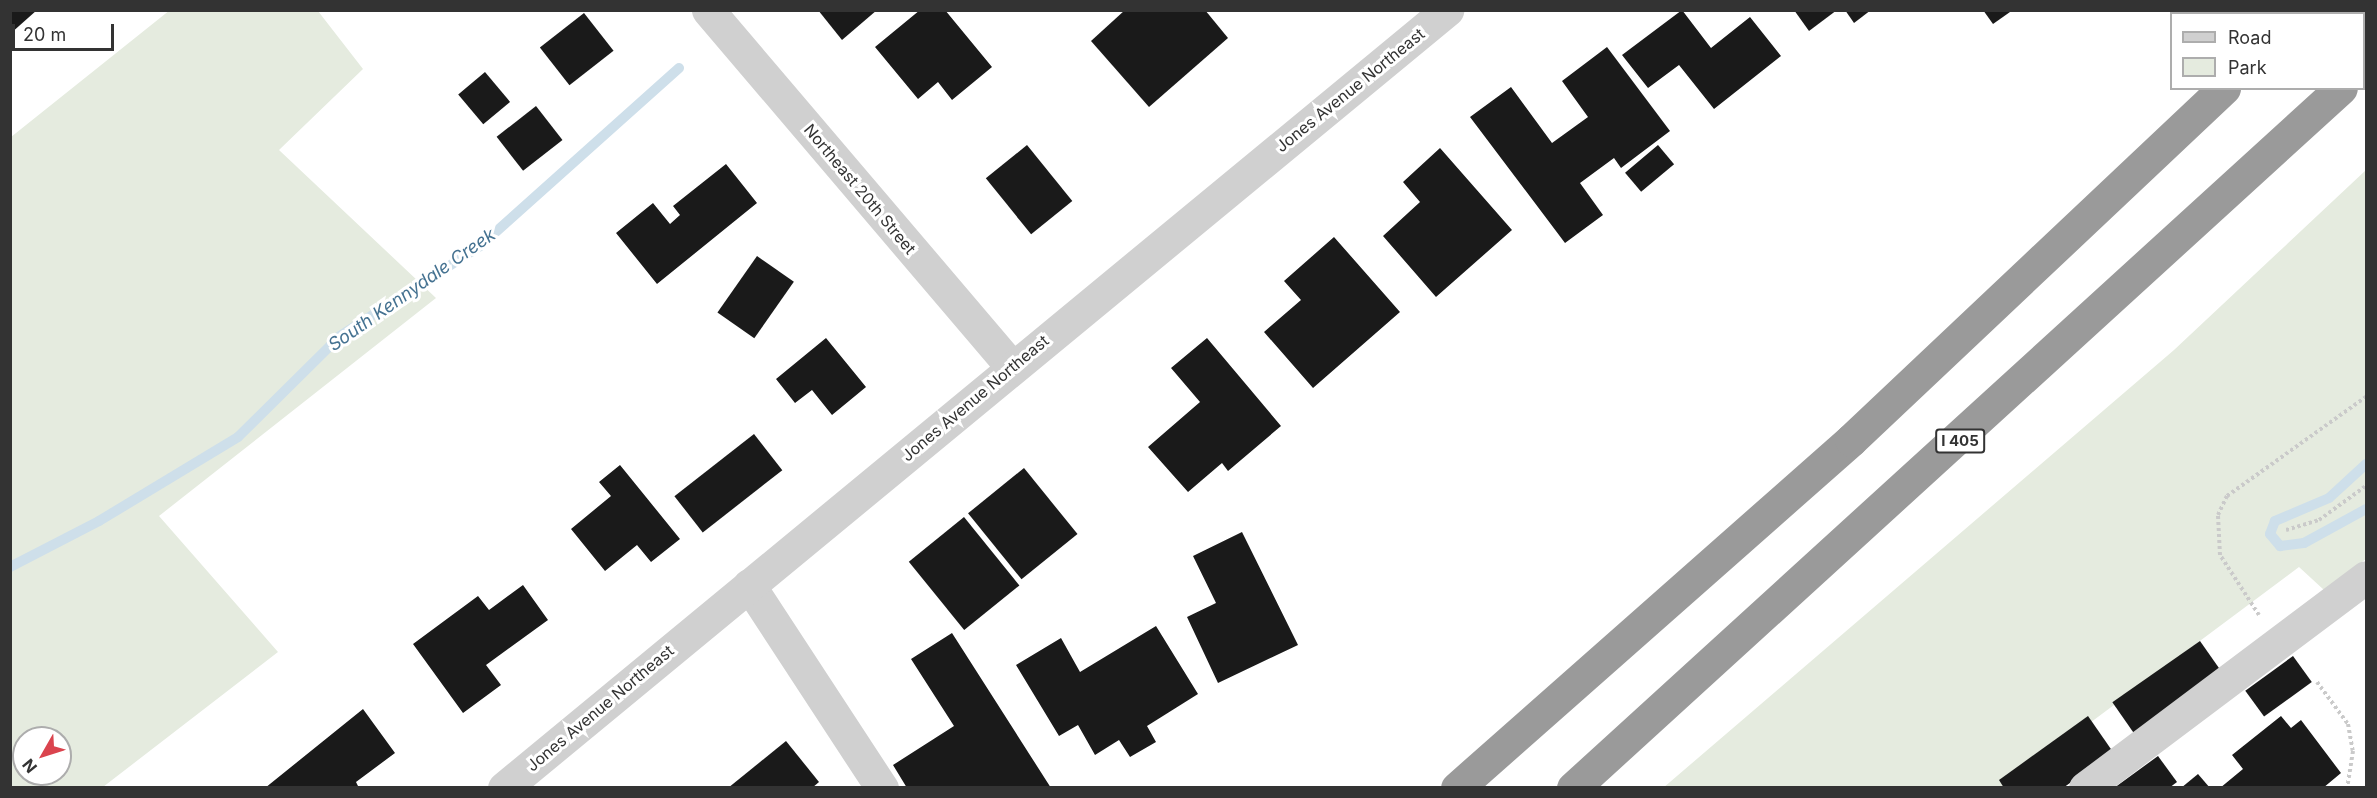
<!DOCTYPE html>
<style>
body{margin:0}
#map{position:relative;width:2377px;height:798px;overflow:hidden;background:#fff;font-family:Inter,sans-serif}
div>[style]{position:absolute}
[style*='--x']{left:calc(var(--x)*1px);top:calc(var(--y)*1px);width:calc(var(--w)*1px);rotate:calc(var(--a)*1deg)}
.green>*{inset:0;background:#e5ebdf}
.stream>*{height:10px;margin:-5px;padding:0 5px;transform-origin:5px;border-radius:5px;background:#cedfea}
.building>*{inset:0;background:#1a1a1a;transform-origin:0 0}
.path>*{height:4px;margin-top:-2px;transform-origin:0;background:repeating-linear-gradient(90deg,#cacaca 0 3px,transparent 0 6px)}
.minor>*{height:33px;margin:-16.5px;padding:0 16.5px;transform-origin:16.5px;border-radius:16.5px;background:#d0d0d0}
.highway>*{height:33px;margin:-16.5px;padding:0 16.5px;transform-origin:16.5px;border-radius:16.5px;background:#9a9a9a}
span{translate:-50% -50%;white-space:nowrap;text-align:center;line-height:1.15;-webkit-text-stroke:6px #fff;paint-order:stroke}
.shield-label span{padding:2px 4px;background:#fff;border:2px solid;border-radius:4px;-webkit-text-stroke-width:0}
.shield-label{font-size:15px;color:#333;font-weight:700}
.street-label{font-size:16px;color:#333}
.water-label{font-size:18px;color:#457291;font-style:italic}
.frame{position:absolute;inset:0;border:12px solid #333;pointer-events:none}
.legend{position:absolute;left:2170px;top:12px;width:195px;height:78px;box-sizing:border-box;background:#fff;border:2px solid #adadad;margin:0;padding:8px 10px;list-style:none;font-size:18px;color:#333}
.legend li{display:flex;align-items:center;gap:12px;height:30px}
.legend b{width:30px;border:2px solid #adadad}
.north{position:absolute;left:12px;top:726px;width:60px;height:60px;box-sizing:border-box;background:#fff;border:2px solid #adadad;border-radius:50%;rotate:231deg;font-size:16px;font-weight:700;line-height:24px;text-align:center;color:#333}
.north::after{content:'';display:block;margin:auto;width:21px;height:27px;background:#da444e;clip-path:polygon(50% 0,100% 100%,50% 72%,0 100%)}
.scale{position:absolute;left:12px;top:24px;width:102px;height:27px;box-sizing:border-box;border:3px solid #333;border-top:0;padding-left:8px;font-size:18px;line-height:21px;white-space:nowrap;color:#333;-webkit-text-stroke:4px #fff;paint-order:stroke}
</style>
<div id="map">
<div class="green">
<div style="clip-path:polygon(evenodd,170px 10px,318px 11px,363px 69px,279px 150px,436px 298px,159px 516px,278px 652px,103px 787px,11px 787px,11px 137px,170px 10px,24px 738px,60px 738px,60px 774px,24px 774px,24px 738px)"></div>
<div style="clip-path:polygon(2366px 170px,2366px 559px,2324px 590px,2299px 567px,2004px 787px,1663px 788px,2174px 350px)"></div>
</div>
<div class="stream">
<div style="--x:2366;--y:464;--w:50;--a:137.4"></div>
<div style="--x:2329;--y:498;--w:59;--a:156.9"></div>
<div style="--x:2275;--y:521;--w:14;--a:111"></div>
<div style="--x:2270;--y:534;--w:16;--a:50"></div>
<div style="--x:2280;--y:546;--w:24;--a:-7"></div>
<div style="--x:2304;--y:543;--w:71;--a:-28.7"></div>
<div style="--x:10;--y:567;--w:100;--a:-27.3"></div>
<div style="--x:99;--y:521;--w:162;--a:-31.1"></div>
<div style="--x:238;--y:437;--w:144;--a:-44.7"></div>
<div style="--x:340;--y:336;--w:166;--a:-32.7"></div>
<div style="--x:480;--y:246;--w:267;--a:-41.8"></div>
</div>
<div class="building">
<div style="clip-path:polygon(10px 10px,37px 10px,10px 34px)"></div>
<div style="clip-path:polygon(818px 10px,877px 10px,842px 40px)"></div>
<div style="clip-path:polygon(920px 10px,945px 10px,992px 67px,952px 100px,938px 82px,918px 99px,875px 47px)"></div>
<div style="clip-path:polygon(1125px 10px,1205px 10px,1228px 38px,1149px 107px,1091px 41px)"></div>
<div style="clip-path:polygon(1682px 10px,1711px 48px,1750px 17px,1781px 56px,1714px 109px,1679px 65px,1648px 88px,1622px 55px)"></div>
<div style="clip-path:polygon(1794px 10px,1837px 10px,1809px 31px)"></div>
<div style="clip-path:polygon(1845px 10px,1871px 10px,1854px 23px)"></div>
<div style="clip-path:polygon(1983px 10px,2009px 10px,2010px 12px,1993px 24px)"></div>
<div style="left:584px;top:13px;width:48px;height:56px;rotate:52deg"></div>
<div style="clip-path:polygon(1607px 47px,1670px 131px,1621px 168px,1614px 158px,1580px 183px,1603px 215px,1565px 243px,1470px 117px,1511px 87px,1552px 143px,1588px 117px,1562px 81px)"></div>
<div style="left:485px;top:72px;width:39px;height:35px;rotate:50deg"></div>
<div style="left:536px;top:106px;width:43px;height:50px;rotate:52deg"></div>
<div style="left:1027px;top:145px;width:72px;height:53px;rotate:51deg"></div>
<div style="left:1658px;top:145px;width:25px;height:43px;rotate:50deg"></div>
<div style="clip-path:polygon(1440px 148px,1512px 230px,1436px 297px,1383px 236px,1420px 202px,1403px 182px)"></div>
<div style="clip-path:polygon(726px 164px,757px 203px,657px 284px,616px 233px,653px 203px,670px 224px,680px 215px,673px 206px)"></div>
<div style="clip-path:polygon(1334px 237px,1400px 312px,1313px 388px,1264px 332px,1301px 300px,1284px 281px)"></div>
<div style="left:757px;top:256px;width:45px;height:69px;rotate:35deg"></div>
<div style="clip-path:polygon(826px 338px,866px 387px,832px 415px,812px 390px,795px 403px,776px 379px)"></div>
<div style="clip-path:polygon(1207px 338px,1281px 426px,1228px 471px,1222px 463px,1188px 492px,1148px 447px,1200px 402px,1171px 368px)"></div>
<div style="left:754px;top:434px;width:46px;height:101px;rotate:52deg"></div>
<div style="clip-path:polygon(620px 465px,680px 539px,651px 562px,637px 545px,605px 571px,571px 529px,611px 496px,599px 482px)"></div>
<div style="left:1024px;top:468px;width:85px;height:72px;rotate:51deg"></div>
<div style="left:964px;top:517px;width:88px;height:71px;rotate:51deg"></div>
<div style="clip-path:polygon(1242px 532px,1298px 645px,1218px 683px,1187px 617px,1216px 603px,1193px 556px)"></div>
<div style="clip-path:polygon(523px 585px,548px 620px,486px 665px,501px 685px,463px 713px,413px 644px,478px 596px,489px 610px)"></div>
<div style="clip-path:polygon(1156px 626px,1198px 694px,1147px 726px,1156px 742px,1130px 757px,1119px 740px,1095px 755px,1078px 725px,1059px 736px,1016px 665px,1061px 638px,1080px 672px)"></div>
<div style="clip-path:polygon(952px 633px,1051px 788px,907px 788px,893px 765px,954px 726px,911px 659px)"></div>
<div style="left:2200px;top:641px;width:37px;height:107px;rotate:55deg"></div>
<div style="left:2293px;top:656px;width:32px;height:59px;rotate:54deg"></div>
<div style="clip-path:polygon(363px 709px,395px 753px,356px 782px,359px 788px,265px 788px)"></div>
<div style="clip-path:polygon(2088px 716px,2113px 752px,2063px 788px,2004px 788px,1999px 780px)"></div>
<div style="clip-path:polygon(2281px 716px,2291px 728px,2301px 720px,2341px 773px,2323px 788px,2220px 788px,2243px 769px,2232px 755px)"></div>
<div style="clip-path:polygon(786px 741px,819px 782px,812px 788px,728px 788px)"></div>
<div style="clip-path:polygon(2158px 756px,2177px 782px,2169px 788px,2114px 788px)"></div>
<div style="clip-path:polygon(2198px 774px,2210px 788px,2181px 788px)"></div>
</div>
<div class="path">
<div style="--x:2286;--y:530;--w:34;--a:-17"></div>
<div style="--x:2319;--y:520;--w:58;--a:-35.9"></div>
<div style="--x:2259;--y:615;--w:72;--a:-123"></div>
<div style="--x:2220;--y:555;--w:40;--a:-92.9"></div>
<div style="--x:2218;--y:515;--w:21;--a:-65"></div>
<div style="--x:2227;--y:496;--w:171;--a:-35.5"></div>
<div style="--x:2317;--y:682;--w:52;--a:53.6"></div>
<div style="--x:2348;--y:724;--w:27;--a:80"></div>
<div style="--x:2353;--y:751;--w:37;--a:99"></div>
</div>
<div class="minor">
<div style="--x:708;--y:10;--w:469;--a:49.6"></div>
<div style="--x:749;--y:585;--w:243;--a:56.8"></div>
<div style="--x:504;--y:788;--w:1223;--a:-39.52"></div>
<div style="--x:2085;--y:788;--w:351;--a:-36.9"></div>
</div>
<div class="highway">
<div style="--x:2304;--y:14;--w:5;--a:-53"></div>
<div style="--x:2364;--y:68;--w:4;--a:-56"></div>
<div style="--x:1457;--y:788;--w:526;--a:-41.45"></div>
<div style="--x:1851;--y:440;--w:513;--a:-43.34"></div>
<div style="--x:1573;--y:788;--w:1039;--a:-42.35"></div>
</div>
<div class="shield-label">
<span style="left:1960px;top:441px">I 405</span>
</div>
<div class="street-label">
<span style="left:1350px;top:90px;rotate:-39deg">Jones Avenue Northeast</span>
<span style="left:860px;top:189px;rotate:50deg">Northeast 20th Street</span>
<span style="left:975px;top:398px;rotate:-40deg">Jones Avenue Northeast</span>
<span style="left:600px;top:708px;rotate:-40deg">Jones Avenue Northeast</span>
</div>
<div class="water-label">
<span style="left:412px;top:290px;rotate:-35deg">South Kennydale Creek</span>
</div>
<div class="frame"></div>
<ul class="legend">
<li><b style="height:8px;background:#d0d0d0"></b>Road</li>
<li><b style="height:16px;background:#e5ebdf"></b>Park</li>
</ul>
<div class="north">N</div>
<div class="scale">20 m</div>
</div>
